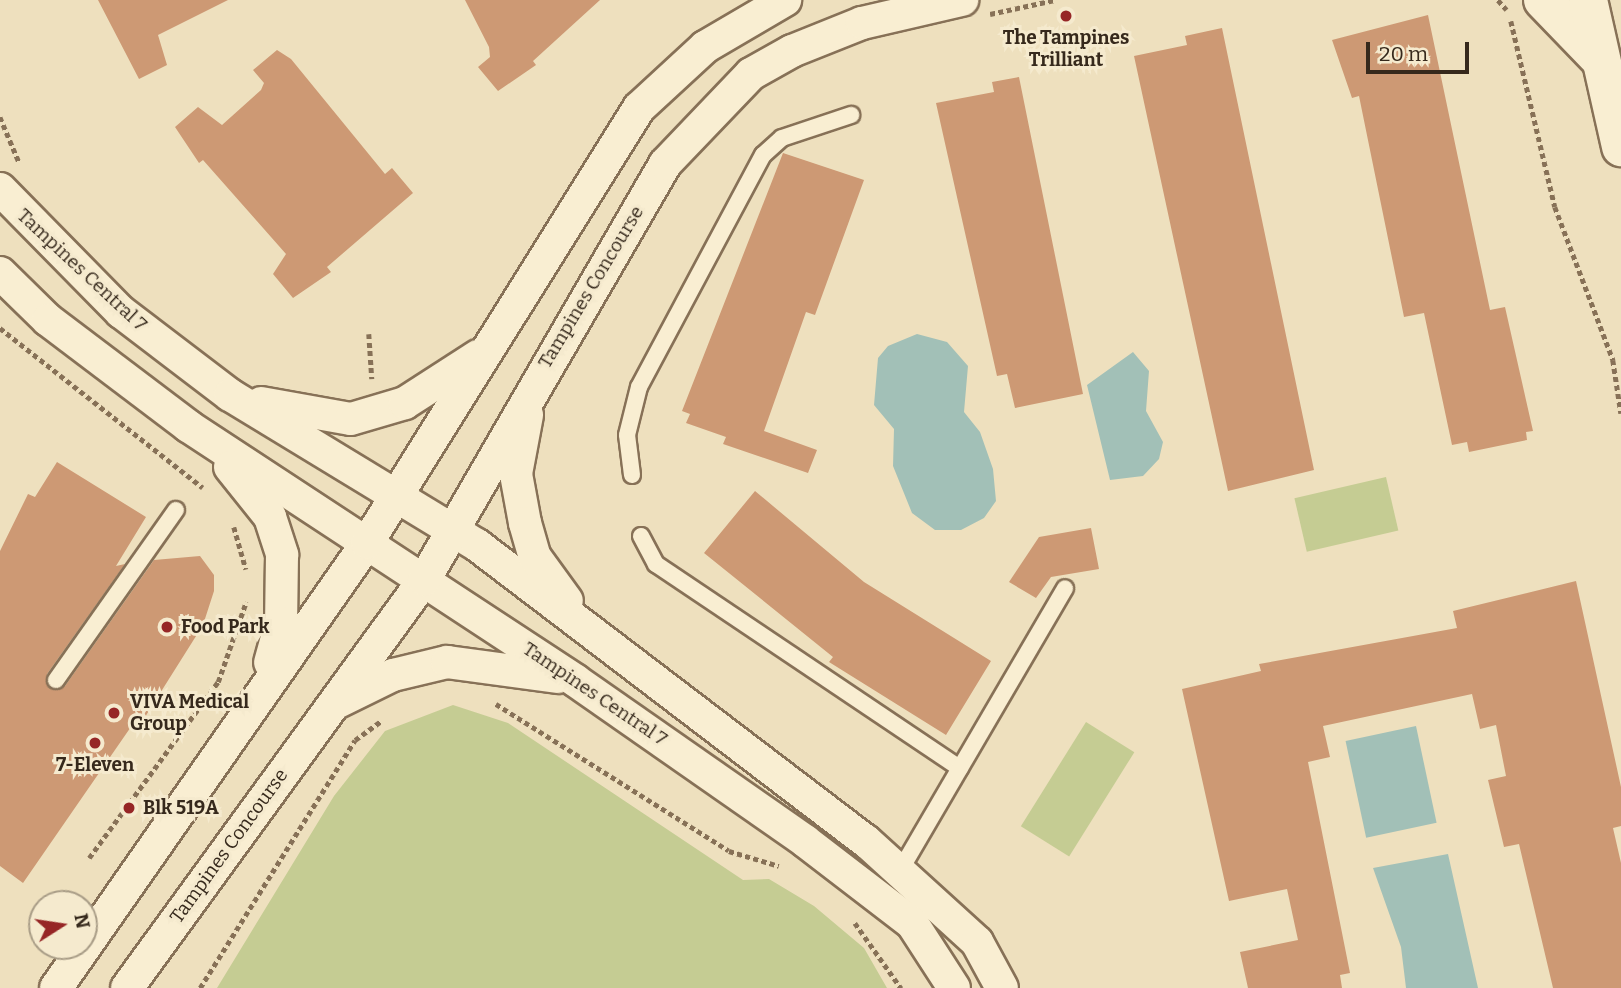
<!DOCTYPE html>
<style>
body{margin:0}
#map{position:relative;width:1621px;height:988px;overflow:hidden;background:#eee0be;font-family:Bitter,serif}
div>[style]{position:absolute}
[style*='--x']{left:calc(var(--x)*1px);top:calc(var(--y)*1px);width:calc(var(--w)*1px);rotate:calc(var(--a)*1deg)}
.green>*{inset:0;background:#c5cc93;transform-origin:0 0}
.water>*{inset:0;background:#a2c0b7;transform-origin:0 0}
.building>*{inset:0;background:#cd9974}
.path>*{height:4.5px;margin-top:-2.25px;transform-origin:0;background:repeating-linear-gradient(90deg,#877157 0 5px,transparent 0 8.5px)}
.roads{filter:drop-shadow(2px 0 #877157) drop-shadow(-2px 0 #877157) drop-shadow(0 2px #877157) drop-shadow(0 -2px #877157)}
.service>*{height:16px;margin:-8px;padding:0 8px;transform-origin:8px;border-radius:8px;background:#f9eed2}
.minor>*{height:32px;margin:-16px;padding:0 16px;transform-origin:16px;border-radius:16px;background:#f9eed2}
.secondary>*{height:38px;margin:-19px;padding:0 19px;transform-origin:19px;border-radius:19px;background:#f9eed2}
.dots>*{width:19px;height:19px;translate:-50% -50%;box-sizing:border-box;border:4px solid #f5eace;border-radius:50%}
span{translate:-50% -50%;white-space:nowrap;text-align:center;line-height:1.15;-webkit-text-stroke:6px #f5eace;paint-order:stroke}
.poi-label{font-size:19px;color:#36291c;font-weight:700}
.left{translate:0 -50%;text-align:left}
.street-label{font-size:19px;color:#36291c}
.north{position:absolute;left:28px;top:890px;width:70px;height:70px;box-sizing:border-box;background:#f5eace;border:2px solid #a99d87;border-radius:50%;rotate:78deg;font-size:19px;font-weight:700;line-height:28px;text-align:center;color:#36291c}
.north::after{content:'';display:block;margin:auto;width:24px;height:32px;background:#962626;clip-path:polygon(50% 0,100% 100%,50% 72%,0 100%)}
.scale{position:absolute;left:1366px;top:42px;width:103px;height:32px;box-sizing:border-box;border:4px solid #36291c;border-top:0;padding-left:9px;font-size:21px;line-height:24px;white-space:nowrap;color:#36291c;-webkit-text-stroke:5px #f5eace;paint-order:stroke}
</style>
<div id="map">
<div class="green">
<div style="left:1386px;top:477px;width:55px;height:94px;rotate:77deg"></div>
<div style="clip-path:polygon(453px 705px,508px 723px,743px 880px,769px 879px,814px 906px,864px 948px,887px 988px,217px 988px,334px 796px,385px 731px)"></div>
<div style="left:1086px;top:722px;width:57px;height:123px;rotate:32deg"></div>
</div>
<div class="water">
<div style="clip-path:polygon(917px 334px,947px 342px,968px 366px,964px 412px,980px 432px,993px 469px,996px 501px,984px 518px,961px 530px,935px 530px,912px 513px,893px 466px,894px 429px,874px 405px,878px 358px,888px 346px)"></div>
<div style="clip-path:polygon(1133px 352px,1149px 371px,1146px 411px,1163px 442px,1159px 459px,1143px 476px,1110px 480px,1087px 385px)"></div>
<div style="left:1416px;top:726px;width:99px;height:72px;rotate:78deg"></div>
<div style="clip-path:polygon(1448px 854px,1478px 988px,1406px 988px,1401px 947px,1373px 868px)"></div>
</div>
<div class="building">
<div style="clip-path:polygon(98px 0,228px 0,158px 35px,167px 65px,139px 79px)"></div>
<div style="clip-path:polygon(465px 0,600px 0,533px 61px,536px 65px,498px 91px,478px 67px,490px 57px,489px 47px)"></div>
<div style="clip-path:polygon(1428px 15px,1490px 310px,1505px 307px,1533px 431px,1526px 432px,1527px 440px,1469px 452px,1467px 442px,1452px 445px,1424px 313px,1404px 317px,1359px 96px,1352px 98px,1332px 40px)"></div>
<div style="clip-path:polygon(1222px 28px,1314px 470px,1228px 491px,1134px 56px,1187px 45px,1185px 36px)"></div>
<div style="clip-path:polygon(277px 50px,291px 59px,385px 174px,392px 168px,413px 193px,327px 267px,331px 272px,293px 298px,273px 274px,286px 254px,203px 160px,199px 163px,175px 127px,198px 107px,222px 125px,261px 90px,264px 83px,253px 70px)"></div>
<div style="clip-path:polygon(1019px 77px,1083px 394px,1015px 408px,1007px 374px,997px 376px,936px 103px,994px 92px,992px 82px)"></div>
<div style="clip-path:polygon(783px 153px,864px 180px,815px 315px,806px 312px,764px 431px,817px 450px,808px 473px,723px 444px,726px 437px,686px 423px,690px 414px,682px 411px)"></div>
<div style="clip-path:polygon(57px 462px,146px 517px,116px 566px,125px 564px,47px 674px,49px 688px,65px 686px,154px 560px,200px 556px,214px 575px,214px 591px,203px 625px,140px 725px,135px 721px,23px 883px,0 866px,0 551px,28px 494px,35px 497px)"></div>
<div style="clip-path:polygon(755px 491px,864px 582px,991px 661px,946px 735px,829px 662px,833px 657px,704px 553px)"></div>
<div style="clip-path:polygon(1091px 528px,1099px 569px,1051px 577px,1036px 598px,1009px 582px,1039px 537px)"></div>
<div style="clip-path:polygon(1576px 581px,1621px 787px,1621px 826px,1613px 828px,1621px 863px,1621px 988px,1553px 988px,1519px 844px,1504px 847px,1488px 780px,1506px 776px,1496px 725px,1480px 729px,1472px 694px,1323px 726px,1330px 757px,1308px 762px,1350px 973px,1340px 975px,1342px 988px,1248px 988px,1240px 952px,1298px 940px,1287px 889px,1229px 901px,1182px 689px,1261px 671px,1259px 664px,1457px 628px,1453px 611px)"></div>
</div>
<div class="path">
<div style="--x:1498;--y:0;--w:13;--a:48"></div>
<div style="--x:990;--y:14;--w:66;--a:-12.2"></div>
<div style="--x:1511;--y:21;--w:191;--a:76.7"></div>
<div style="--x:1555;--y:207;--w:164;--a:69.2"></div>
<div style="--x:1613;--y:360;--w:54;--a:81.4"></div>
<div style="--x:0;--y:117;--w:49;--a:67.1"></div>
<div style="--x:0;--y:328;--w:258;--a:38.2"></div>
<div style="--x:369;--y:334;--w:45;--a:86.2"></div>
<div style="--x:234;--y:527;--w:44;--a:74.1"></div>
<div style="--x:496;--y:704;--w:275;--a:32.2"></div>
<div style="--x:729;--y:851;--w:52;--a:16.7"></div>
<div style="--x:89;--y:858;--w:218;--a:-53.8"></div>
<div style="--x:218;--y:682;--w:85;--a:-70.7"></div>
<div style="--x:855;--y:923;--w:80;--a:54.7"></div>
<div style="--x:200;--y:988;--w:292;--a:-58"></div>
<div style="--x:355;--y:740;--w:32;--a:-36"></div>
</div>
<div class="roads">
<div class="service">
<div style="--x:632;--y:475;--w:40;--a:-97.1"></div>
<div style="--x:627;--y:435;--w:49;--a:-76"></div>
<div style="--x:639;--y:387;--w:263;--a:-61.9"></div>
<div style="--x:763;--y:155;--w:25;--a:-42"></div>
<div style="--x:782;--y:138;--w:73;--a:-18.4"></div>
<div style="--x:641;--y:536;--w:32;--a:62"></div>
<div style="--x:656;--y:564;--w:366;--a:33.9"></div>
<div style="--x:56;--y:680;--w:208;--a:-54.8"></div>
<div style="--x:901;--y:869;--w:325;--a:-59.7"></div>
</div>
<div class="minor">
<div style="--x:0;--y:189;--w:173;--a:45.5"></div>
<div style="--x:121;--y:312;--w:137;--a:37.3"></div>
<div style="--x:230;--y:395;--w:289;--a:31.3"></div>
<div style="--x:477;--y:545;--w:489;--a:37.3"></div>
<div style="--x:866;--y:841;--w:150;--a:42.3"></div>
<div style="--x:977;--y:942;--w:52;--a:61.5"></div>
<div style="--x:0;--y:273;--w:67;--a:44.4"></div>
<div style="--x:48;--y:320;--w:176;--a:37.1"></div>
<div style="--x:188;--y:426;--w:464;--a:33.3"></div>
<div style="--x:576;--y:681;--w:279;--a:34.9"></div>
<div style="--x:805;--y:841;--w:135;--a:37.5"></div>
<div style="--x:912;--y:923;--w:77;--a:57.1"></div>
<div style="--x:261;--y:403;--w:91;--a:10.1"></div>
<div style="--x:351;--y:419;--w:56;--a:-16.5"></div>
<div style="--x:405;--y:403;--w:87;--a:-32.8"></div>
<div style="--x:527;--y:415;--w:60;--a:100.6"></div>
<div style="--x:516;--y:474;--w:50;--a:79.6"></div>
<div style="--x:525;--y:523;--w:35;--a:74"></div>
<div style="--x:535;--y:557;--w:54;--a:54"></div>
<div style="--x:230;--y:467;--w:64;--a:51.3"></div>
<div style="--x:270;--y:517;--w:40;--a:72"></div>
<div style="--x:282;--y:555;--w:68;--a:90.8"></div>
<div style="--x:281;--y:623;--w:41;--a:105.4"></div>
<div style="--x:336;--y:703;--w:64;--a:-26.2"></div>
<div style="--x:393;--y:675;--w:56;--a:-13.5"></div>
<div style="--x:447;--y:662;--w:112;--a:7.7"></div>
<div style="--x:56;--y:988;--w:543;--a:-55.05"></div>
<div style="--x:367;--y:543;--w:513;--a:-57.98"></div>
<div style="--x:639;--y:108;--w:90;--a:-42.7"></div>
<div style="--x:705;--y:47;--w:93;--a:-30.4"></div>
<div style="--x:127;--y:988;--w:505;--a:-53.95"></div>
<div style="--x:424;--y:580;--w:481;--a:-59.9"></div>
<div style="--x:665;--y:164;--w:124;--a:-46.3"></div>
<div style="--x:751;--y:74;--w:47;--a:-29.3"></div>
<div style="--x:792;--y:51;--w:75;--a:-21.8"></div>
<div style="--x:862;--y:23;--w:103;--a:-13"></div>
</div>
<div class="secondary">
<div style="--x:1543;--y:0;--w:83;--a:46"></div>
<div style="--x:1588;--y:0;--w:151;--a:77.3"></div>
</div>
</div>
<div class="dots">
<div style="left:1066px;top:16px;background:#962626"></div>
<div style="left:167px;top:627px;background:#962626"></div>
<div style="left:114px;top:713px;background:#962626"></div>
<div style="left:95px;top:743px;background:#962626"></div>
<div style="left:129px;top:808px;background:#962626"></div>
</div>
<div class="poi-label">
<span style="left:1066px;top:49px">The Tampines<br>Trilliant</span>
<span class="left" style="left:181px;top:627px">Food Park</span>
<span class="left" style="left:130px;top:713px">VIVA Medical<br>Group</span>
<span style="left:95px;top:765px">7-Eleven</span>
<span class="left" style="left:143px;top:808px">Blk 519A</span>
</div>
<div class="street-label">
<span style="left:82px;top:270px;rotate:43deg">Tampines Central 7</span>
<span style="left:591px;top:287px;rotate:-59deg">Tampines Concourse</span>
<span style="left:595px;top:694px;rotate:34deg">Tampines Central 7</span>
<span style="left:229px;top:846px;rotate:-54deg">Tampines Concourse</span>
</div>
<div class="north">N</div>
<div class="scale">20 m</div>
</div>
